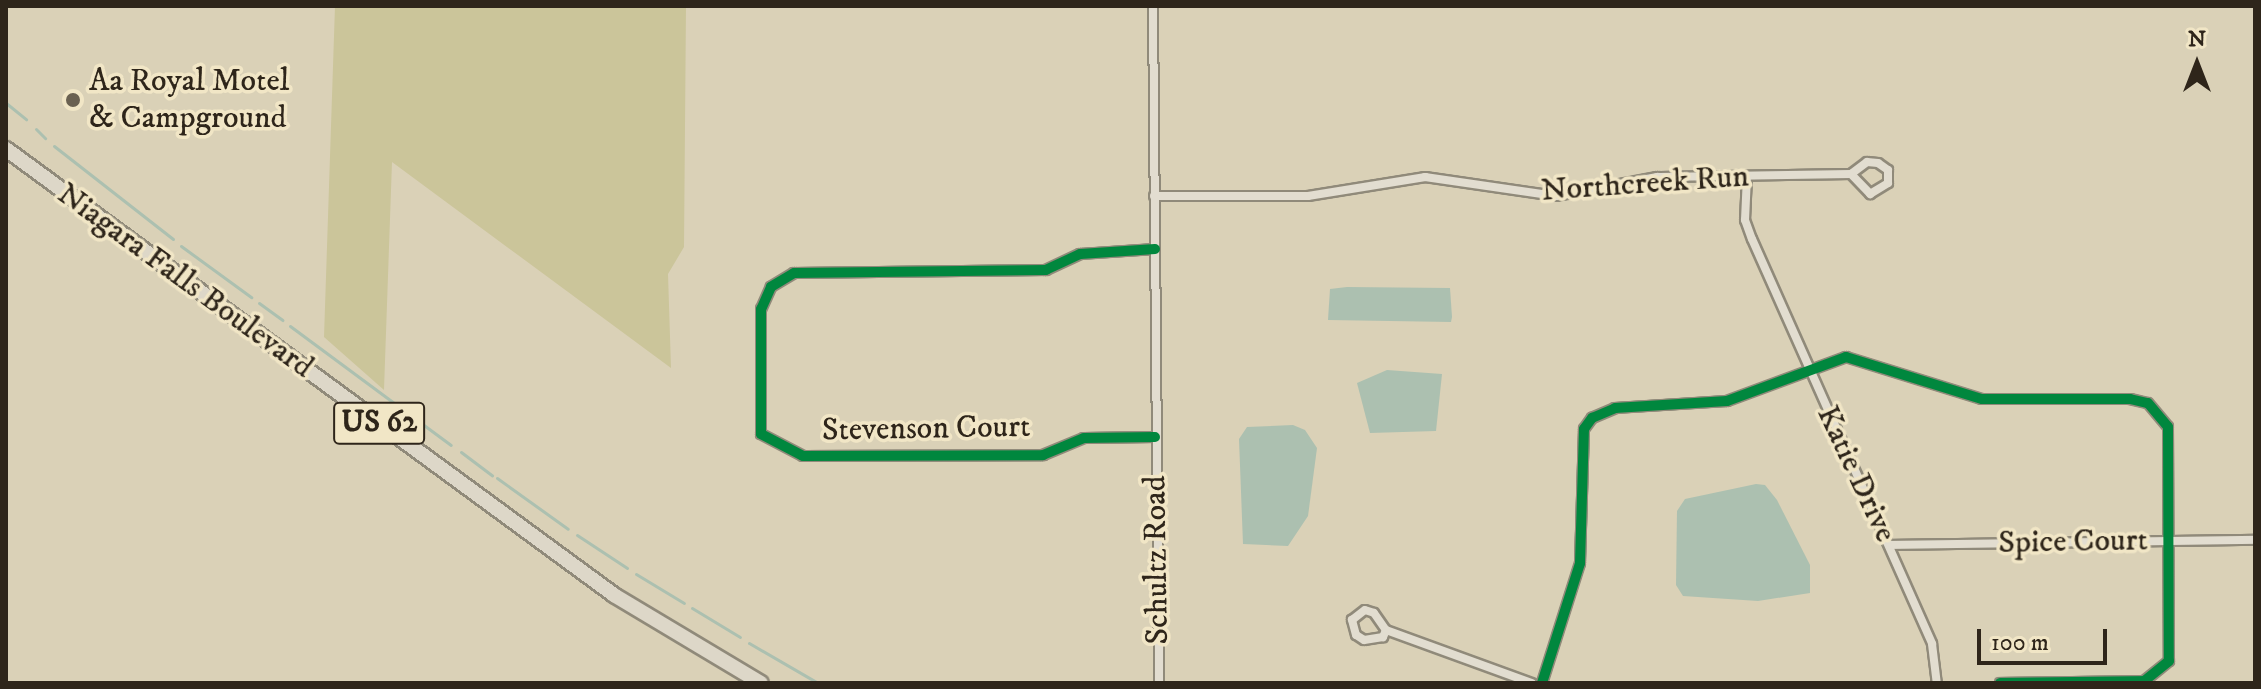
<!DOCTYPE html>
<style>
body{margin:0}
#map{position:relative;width:2261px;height:689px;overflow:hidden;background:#dad1b7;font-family:"IM FELL DW Pica",serif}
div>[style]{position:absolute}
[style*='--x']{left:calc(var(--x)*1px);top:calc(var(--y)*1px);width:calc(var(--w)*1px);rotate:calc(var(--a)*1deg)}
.green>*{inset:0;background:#cbc59a}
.water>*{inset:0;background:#acc0b0}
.stream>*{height:3px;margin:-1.5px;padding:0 1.5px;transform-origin:1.5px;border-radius:1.5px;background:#acc0b0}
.roads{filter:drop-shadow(2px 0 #908a7a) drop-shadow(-2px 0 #908a7a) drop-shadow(0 2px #908a7a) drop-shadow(0 -2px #908a7a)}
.street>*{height:8px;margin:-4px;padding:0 4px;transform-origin:4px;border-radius:4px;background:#e2ddd0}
.primary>*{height:14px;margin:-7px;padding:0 7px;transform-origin:7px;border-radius:7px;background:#ddd7c8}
.cycleway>*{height:10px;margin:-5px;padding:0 5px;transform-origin:5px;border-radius:5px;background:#00873e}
.dots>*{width:22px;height:22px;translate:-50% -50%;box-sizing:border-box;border:4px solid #f1e6c6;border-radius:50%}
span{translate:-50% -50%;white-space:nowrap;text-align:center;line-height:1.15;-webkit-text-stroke:7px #f1e6c6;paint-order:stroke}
.shield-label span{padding:2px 6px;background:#f1e6c6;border:2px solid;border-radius:6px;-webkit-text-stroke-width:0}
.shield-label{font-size:30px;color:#2e251a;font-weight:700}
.poi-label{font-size:32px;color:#2e251a}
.left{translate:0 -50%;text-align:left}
.street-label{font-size:32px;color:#2e251a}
.frame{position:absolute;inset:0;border:8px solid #2e251a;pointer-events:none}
.north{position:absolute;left:2157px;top:24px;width:80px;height:80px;-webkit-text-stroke:6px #f1e6c6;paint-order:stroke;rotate:0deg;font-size:22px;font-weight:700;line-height:32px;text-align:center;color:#2e251a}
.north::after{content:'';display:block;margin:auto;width:28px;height:36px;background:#2e251a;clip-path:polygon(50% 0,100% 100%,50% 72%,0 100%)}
.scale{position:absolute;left:1977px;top:629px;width:130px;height:36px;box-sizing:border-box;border:4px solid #2e251a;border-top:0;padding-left:10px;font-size:24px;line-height:28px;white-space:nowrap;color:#2e251a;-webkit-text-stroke:6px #f1e6c6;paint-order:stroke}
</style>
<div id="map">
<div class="green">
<div style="clip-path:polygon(335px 6px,686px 6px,684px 247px,668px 274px,671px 368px,392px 162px,384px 390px,324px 337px)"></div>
</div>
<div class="water">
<div style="clip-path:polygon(1347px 287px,1450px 288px,1452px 317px,1451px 322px,1328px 320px,1330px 289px)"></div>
<div style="clip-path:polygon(1387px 370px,1442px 374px,1436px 431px,1370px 433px,1357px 383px)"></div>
<div style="clip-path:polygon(1293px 425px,1305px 430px,1317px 448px,1308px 516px,1288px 546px,1243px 544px,1239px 439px,1247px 427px)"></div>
<div style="clip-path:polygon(1756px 484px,1765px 485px,1777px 500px,1810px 565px,1810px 593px,1758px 601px,1683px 596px,1676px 585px,1677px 511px,1685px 499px)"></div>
</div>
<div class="stream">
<div style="--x:6;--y:103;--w:26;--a:39"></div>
<div style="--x:36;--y:129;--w:13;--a:45"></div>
<div style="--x:54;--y:146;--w:151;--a:38"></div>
<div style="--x:181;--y:246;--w:87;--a:36.1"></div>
<div style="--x:259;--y:303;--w:29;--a:36"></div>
<div style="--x:290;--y:326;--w:200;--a:36.5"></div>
<div style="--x:461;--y:452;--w:39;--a:37"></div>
<div style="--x:497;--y:478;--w:87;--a:35.7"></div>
<div style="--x:577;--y:535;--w:60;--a:33.4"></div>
<div style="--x:636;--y:574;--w:56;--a:31.1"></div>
<div style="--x:692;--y:608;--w:56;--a:31.1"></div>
<div style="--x:749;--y:643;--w:80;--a:30.1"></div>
</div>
<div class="roads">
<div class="street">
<div style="--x:1153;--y:6;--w:677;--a:89.49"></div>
<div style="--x:1747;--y:176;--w:44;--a:92.6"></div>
<div style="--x:1745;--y:220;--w:20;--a:70"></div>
<div style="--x:1752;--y:239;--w:443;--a:66"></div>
<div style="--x:1932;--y:644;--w:39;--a:83"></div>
<div style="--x:1154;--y:196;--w:154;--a:0"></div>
<div style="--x:1308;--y:196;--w:119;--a:-9.2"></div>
<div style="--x:1425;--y:177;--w:132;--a:8.3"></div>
<div style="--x:1556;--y:196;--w:103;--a:-10.7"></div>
<div style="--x:1657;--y:177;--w:194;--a:-0.9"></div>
<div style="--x:1851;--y:174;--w:28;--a:46"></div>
<div style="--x:1870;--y:194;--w:21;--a:-31"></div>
<div style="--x:1888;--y:183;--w:13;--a:-90"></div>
<div style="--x:1888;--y:170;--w:12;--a:-145"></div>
<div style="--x:1878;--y:163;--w:11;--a:-175"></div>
<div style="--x:1867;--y:162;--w:20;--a:143"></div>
<div style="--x:1155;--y:249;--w:75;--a:176.2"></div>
<div style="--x:1080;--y:254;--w:38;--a:155"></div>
<div style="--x:1046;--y:270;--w:252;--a:179.3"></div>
<div style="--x:794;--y:273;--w:27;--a:149"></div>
<div style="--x:771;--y:287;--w:24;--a:114"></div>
<div style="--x:761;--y:309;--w:125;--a:90"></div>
<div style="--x:761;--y:434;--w:47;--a:27.6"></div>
<div style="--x:803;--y:456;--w:240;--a:-0.2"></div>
<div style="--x:1043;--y:455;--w:44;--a:-22.5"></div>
<div style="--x:1084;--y:438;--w:71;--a:-0.8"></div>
<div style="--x:1890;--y:545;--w:365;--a:-0.8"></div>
<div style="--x:1386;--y:630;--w:8;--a:113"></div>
<div style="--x:1383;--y:637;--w:19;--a:171"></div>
<div style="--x:1364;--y:640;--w:9;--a:-148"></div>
<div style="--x:1356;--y:635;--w:16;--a:-105"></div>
<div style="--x:1352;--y:620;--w:16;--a:-38"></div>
<div style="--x:1365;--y:610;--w:9;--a:18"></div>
<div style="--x:1374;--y:613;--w:21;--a:55"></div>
<div style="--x:1386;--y:630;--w:155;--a:20"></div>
<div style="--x:1542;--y:683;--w:126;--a:-72.4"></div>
<div style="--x:1580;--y:563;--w:134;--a:-88.3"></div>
<div style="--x:1584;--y:429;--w:14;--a:-54"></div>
<div style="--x:1592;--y:418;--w:25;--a:-23"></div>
<div style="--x:1615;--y:408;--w:112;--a:-3.6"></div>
<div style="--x:1727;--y:401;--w:127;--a:-20.3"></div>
<div style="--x:1846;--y:357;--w:142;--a:17.2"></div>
<div style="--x:1982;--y:399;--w:148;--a:0"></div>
<div style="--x:2130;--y:399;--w:18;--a:13"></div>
<div style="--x:2148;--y:403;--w:31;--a:50"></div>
<div style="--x:2168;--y:427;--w:234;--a:89.8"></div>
<div style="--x:2169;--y:661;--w:32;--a:141"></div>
<div style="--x:2144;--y:681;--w:144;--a:179.2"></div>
</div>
<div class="primary">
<div style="--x:6;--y:149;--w:754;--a:36.26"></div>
<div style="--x:614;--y:595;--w:171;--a:30.9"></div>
</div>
</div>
<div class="cycleway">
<div style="--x:1155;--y:249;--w:75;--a:176.2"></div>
<div style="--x:1080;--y:254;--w:38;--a:155"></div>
<div style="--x:1046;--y:270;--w:252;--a:179.3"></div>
<div style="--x:794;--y:273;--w:27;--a:149"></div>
<div style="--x:771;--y:287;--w:24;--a:114"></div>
<div style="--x:761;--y:309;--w:125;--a:90"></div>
<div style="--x:761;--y:434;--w:47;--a:27.6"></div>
<div style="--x:803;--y:456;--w:240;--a:-0.2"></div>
<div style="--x:1043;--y:455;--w:44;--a:-22.5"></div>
<div style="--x:1084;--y:438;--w:71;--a:-0.8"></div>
<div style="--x:1542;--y:683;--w:126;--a:-72.4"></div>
<div style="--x:1580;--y:563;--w:134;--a:-88.3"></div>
<div style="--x:1584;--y:429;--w:14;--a:-54"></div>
<div style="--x:1592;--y:418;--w:25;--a:-23"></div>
<div style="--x:1615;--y:408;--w:112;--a:-3.6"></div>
<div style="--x:1727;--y:401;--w:127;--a:-20.3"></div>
<div style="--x:1846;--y:357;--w:142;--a:17.2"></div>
<div style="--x:1982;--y:399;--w:148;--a:0"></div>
<div style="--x:2130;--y:399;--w:18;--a:13"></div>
<div style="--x:2148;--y:403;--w:31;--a:50"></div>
<div style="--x:2168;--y:427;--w:234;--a:89.8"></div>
<div style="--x:2169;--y:661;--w:32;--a:141"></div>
<div style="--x:2144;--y:681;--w:144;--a:179.2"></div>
</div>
<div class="dots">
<div style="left:73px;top:100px;background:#6a6151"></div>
</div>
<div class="shield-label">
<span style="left:379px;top:423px">US 62</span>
</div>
<div class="poi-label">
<span class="left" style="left:89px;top:100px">Aa Royal Motel<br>&amp; Campground</span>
</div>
<div class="street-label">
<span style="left:1645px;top:184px;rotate:-4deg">Northcreek Run</span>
<span style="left:185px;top:281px;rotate:36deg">Niagara Falls Boulevard</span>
<span style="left:926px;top:429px;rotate:-1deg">Stevenson Court</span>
<span style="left:1856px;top:474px;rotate:65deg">Katie Drive</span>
<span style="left:2073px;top:542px;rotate:-1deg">Spice Court</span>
<span style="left:1157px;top:560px;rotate:-91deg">Schultz Road</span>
</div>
<div class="frame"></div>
<div class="north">N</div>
<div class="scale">100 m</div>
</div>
